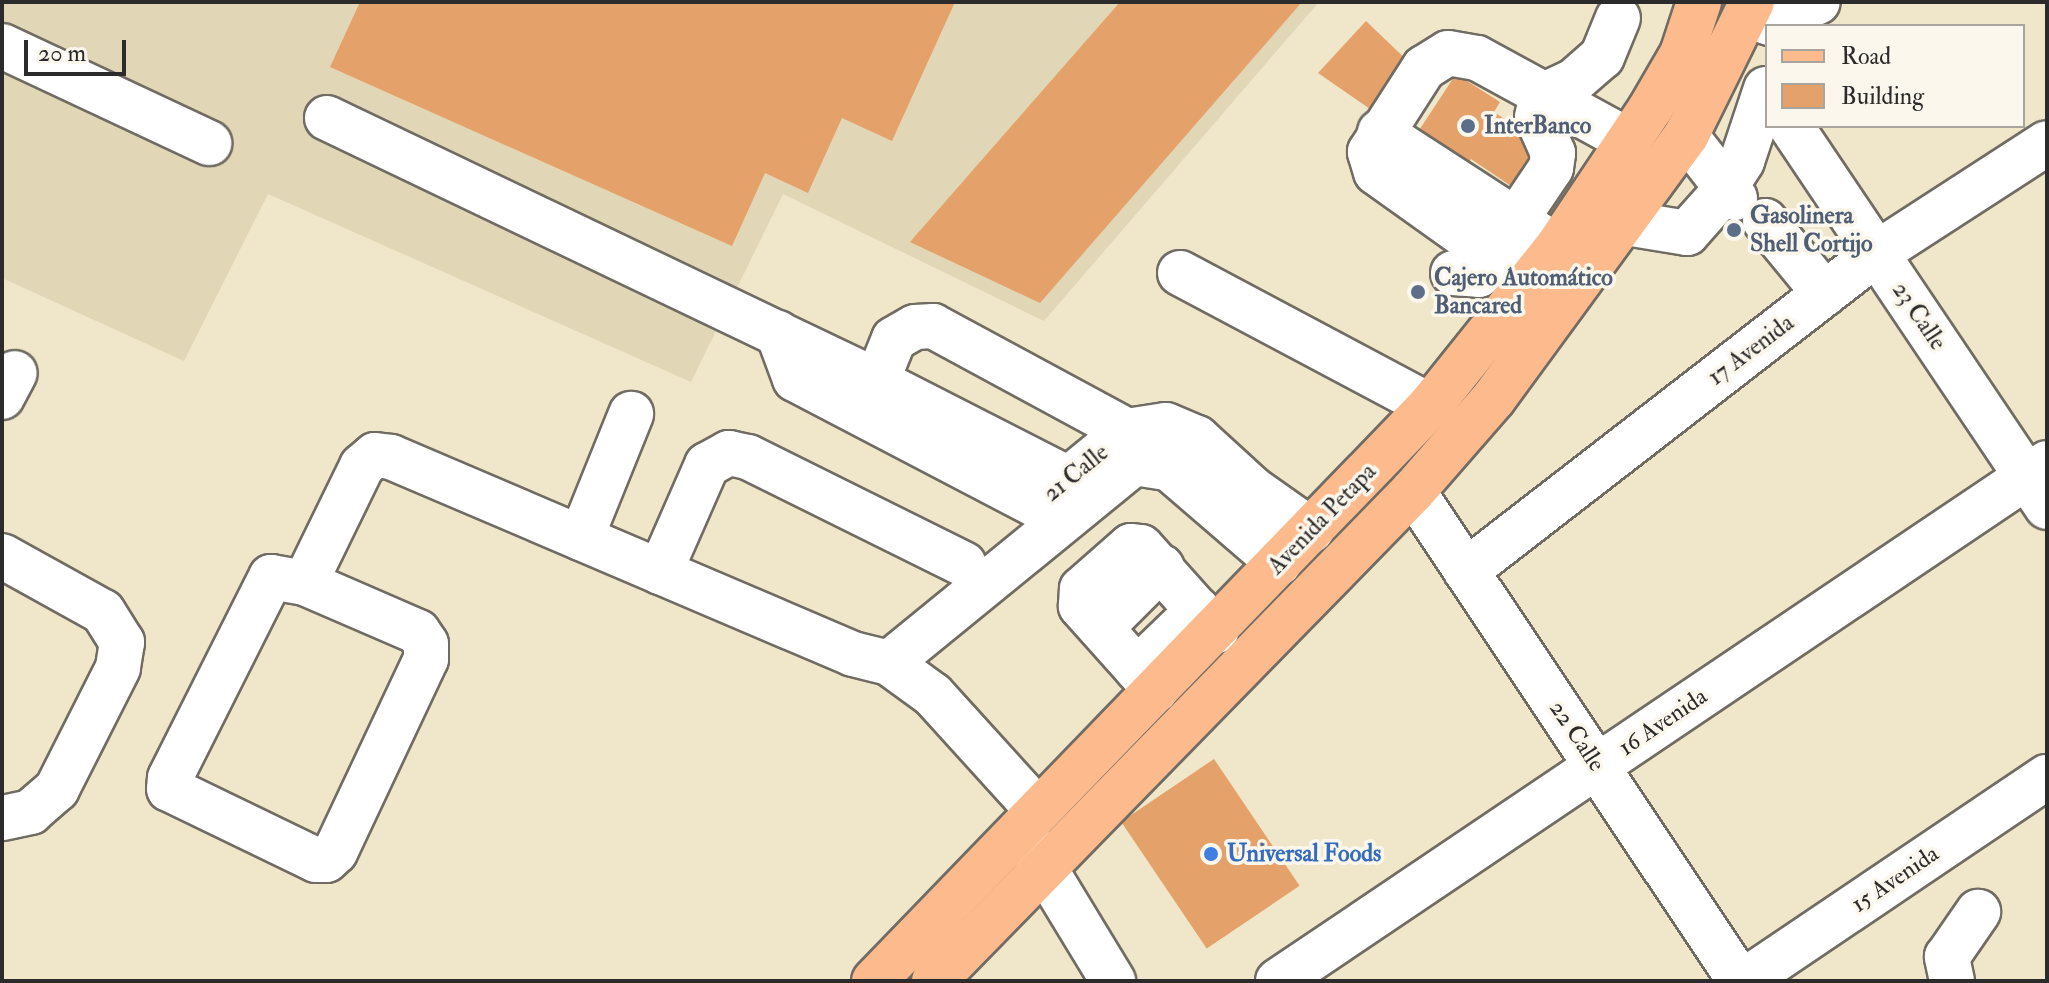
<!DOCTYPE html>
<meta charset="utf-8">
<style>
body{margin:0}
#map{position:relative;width:2049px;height:983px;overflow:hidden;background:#f0e6ca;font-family:"IM FELL Double Pica",serif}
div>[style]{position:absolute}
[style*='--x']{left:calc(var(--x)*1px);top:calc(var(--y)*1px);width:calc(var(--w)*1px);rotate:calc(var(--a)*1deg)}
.built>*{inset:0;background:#e1d7b7}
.building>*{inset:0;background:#e4a169;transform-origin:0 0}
.roads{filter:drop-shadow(2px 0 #706c63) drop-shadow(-2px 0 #706c63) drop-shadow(0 2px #706c63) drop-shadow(0 -2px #706c63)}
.minor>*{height:44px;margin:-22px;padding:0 22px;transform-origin:22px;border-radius:22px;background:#fff}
.major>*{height:44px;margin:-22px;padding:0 22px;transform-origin:22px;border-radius:22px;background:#fcba8d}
.dots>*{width:22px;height:22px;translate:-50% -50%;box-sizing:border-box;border:4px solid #fbf7ec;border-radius:50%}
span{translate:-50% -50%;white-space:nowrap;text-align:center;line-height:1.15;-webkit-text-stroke:7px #fbf7ec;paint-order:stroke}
.service-label{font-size:24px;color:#4e5e75;font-weight:700}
.left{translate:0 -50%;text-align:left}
.street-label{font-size:24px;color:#2b2b2b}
.shop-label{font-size:24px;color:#366cbe;font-weight:700}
.frame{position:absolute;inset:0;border:4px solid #2b2b2b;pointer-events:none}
.legend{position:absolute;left:1765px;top:24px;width:260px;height:104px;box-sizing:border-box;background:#fbf7ec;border:2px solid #a8a59f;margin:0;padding:10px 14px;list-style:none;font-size:24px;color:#2b2b2b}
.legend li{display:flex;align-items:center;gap:16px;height:40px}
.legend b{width:40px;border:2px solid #a8a59f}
.scale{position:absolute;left:24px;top:40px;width:102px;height:36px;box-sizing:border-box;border:4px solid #2b2b2b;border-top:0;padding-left:10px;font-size:24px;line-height:28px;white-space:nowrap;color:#2b2b2b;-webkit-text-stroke:6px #fbf7ec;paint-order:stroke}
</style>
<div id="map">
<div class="built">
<div style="clip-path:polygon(2px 2px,1319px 2px,1044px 321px,783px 194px,691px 382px,268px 194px,184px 361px,2px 278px)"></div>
</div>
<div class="building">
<div style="clip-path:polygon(360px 2px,955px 2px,892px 141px,842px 118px,808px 193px,765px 173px,732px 246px,330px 67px)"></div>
<div style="clip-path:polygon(1120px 2px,1302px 2px,1040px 303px,910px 242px)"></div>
<div style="clip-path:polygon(1366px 21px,1414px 67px,1373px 111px,1318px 73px)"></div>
<div style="clip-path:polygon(1456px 74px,1500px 102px,1494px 112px,1549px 148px,1520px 192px,1471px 159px,1462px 174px,1412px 141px)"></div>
<div style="left:1214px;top:759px;width:153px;height:112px;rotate:56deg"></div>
</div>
<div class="roads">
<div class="minor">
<div style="--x:1748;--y:16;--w:23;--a:18"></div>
<div style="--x:1770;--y:23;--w:52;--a:-23.6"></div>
<div style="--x:2;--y:46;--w:229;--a:25.1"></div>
<div style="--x:327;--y:118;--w:610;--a:25.56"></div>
<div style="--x:1791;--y:126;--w:459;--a:56.1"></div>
<div style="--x:1380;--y:132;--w:189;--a:32.9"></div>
<div style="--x:1735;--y:198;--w:14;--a:-141"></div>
<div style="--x:1724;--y:189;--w:33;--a:-57"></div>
<div style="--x:1742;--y:161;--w:76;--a:-71.6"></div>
<div style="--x:1765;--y:221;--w:94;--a:50.6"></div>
<div style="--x:1626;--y:223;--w:62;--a:9.3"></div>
<div style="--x:1687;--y:233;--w:50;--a:-48.3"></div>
<div style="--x:1720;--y:196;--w:14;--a:-82"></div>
<div style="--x:1722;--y:182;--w:58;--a:-128"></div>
<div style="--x:1180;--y:273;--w:283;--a:28"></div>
<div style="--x:1453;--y:273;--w:26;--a:4"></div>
<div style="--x:1479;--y:275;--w:129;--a:-56.1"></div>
<div style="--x:1551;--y:168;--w:15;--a:-82"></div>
<div style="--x:1553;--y:153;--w:39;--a:-114"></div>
<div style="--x:1537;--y:117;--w:22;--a:-77"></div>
<div style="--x:1542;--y:96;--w:35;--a:-25"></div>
<div style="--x:1574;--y:81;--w:37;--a:-41"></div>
<div style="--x:1602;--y:57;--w:42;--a:-67.7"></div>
<div style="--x:1530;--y:282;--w:189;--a:-144.5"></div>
<div style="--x:1376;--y:172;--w:21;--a:-107"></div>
<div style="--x:1370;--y:152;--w:100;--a:-57.3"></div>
<div style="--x:1424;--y:68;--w:28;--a:-32"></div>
<div style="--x:1448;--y:53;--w:29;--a:10"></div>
<div style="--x:1477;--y:58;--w:173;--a:28.6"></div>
<div style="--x:778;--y:333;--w:49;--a:69.7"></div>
<div style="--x:795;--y:379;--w:272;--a:27.6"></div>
<div style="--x:2;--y:397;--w:27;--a:-62"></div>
<div style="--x:1077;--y:472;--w:65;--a:-39.4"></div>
<div style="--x:1127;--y:431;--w:39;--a:-9"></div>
<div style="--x:1166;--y:425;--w:34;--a:23"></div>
<div style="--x:1197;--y:438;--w:77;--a:42.4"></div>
<div style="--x:1254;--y:490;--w:70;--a:35.1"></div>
<div style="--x:1069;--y:479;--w:216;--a:-153"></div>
<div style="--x:877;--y:381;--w:45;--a:-68"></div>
<div style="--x:894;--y:339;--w:24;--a:-30"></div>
<div style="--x:915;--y:327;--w:18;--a:-3"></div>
<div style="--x:933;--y:326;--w:221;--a:28.4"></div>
<div style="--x:1413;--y:491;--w:589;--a:56.28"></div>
<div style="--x:581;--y:538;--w:134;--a:-68"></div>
<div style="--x:2;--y:556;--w:115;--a:29"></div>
<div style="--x:103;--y:612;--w:36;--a:58"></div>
<div style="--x:122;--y:642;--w:26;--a:99"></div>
<div style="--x:118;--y:668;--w:136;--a:116.8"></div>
<div style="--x:57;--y:789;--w:35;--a:139"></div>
<div style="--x:31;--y:812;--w:30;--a:168"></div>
<div style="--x:1466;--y:571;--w:520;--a:-37.73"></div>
<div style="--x:1877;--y:253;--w:202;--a:-32.9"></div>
<div style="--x:660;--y:572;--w:117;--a:-66.3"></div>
<div style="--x:707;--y:465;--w:25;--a:-29"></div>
<div style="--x:729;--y:453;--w:19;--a:12"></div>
<div style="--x:748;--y:457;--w:241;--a:26.4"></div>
<div style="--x:271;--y:577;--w:35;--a:10"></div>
<div style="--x:305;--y:583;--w:123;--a:23.4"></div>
<div style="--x:418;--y:632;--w:14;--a:56"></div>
<div style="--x:426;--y:644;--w:15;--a:90"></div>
<div style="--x:426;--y:659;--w:213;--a:115.2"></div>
<div style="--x:335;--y:852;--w:12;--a:138"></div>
<div style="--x:326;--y:860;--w:10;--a:180"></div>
<div style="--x:316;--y:860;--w:163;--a:-154.2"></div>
<div style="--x:169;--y:789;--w:11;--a:-85"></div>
<div style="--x:170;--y:778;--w:225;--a:-63.3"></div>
<div style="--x:305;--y:583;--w:130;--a:-64"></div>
<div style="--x:362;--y:466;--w:17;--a:-40"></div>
<div style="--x:375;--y:455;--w:16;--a:7"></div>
<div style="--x:391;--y:457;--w:502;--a:23.09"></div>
<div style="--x:853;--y:654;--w:37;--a:14"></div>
<div style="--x:889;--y:663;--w:316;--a:-39.2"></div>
<div style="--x:1134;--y:463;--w:36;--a:9"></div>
<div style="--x:1170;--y:469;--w:144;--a:40.8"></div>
<div style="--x:1101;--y:628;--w:86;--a:-45"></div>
<div style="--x:889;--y:663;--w:54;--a:36"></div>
<div style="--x:933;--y:695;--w:156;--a:47.8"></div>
<div style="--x:1137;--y:669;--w:85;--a:-44"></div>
<div style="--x:1156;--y:690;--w:113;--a:-131.8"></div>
<div style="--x:1081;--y:606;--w:17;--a:-87"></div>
<div style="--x:1082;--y:589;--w:65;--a:-41.3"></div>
<div style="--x:1131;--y:546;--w:10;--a:6"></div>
<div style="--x:1141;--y:547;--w:113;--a:48.2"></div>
<div style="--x:1025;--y:836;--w:170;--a:58.7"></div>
<div style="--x:1278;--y:981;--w:927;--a:-33.96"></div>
<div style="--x:1744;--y:981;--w:365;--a:-34"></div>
<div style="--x:1952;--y:981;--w:25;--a:-102"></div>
<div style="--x:1947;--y:957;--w:55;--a:-55.4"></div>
</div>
<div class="major">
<div style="--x:874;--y:981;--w:800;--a:-45.96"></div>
<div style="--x:1430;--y:406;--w:205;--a:-51.3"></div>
<div style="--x:1558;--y:246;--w:165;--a:-56.1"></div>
<div style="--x:1650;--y:109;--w:64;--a:-59.8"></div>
<div style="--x:1682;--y:54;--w:55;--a:-71.9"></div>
<div style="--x:934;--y:981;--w:685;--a:-45.65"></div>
<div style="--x:1413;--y:491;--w:123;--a:-48.9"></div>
<div style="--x:1494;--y:398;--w:325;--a:-53.8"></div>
<div style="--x:1686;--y:136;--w:149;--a:-63.8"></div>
</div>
</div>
<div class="dots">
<div style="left:1468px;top:126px;background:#5c6f8a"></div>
<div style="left:1734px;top:230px;background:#5c6f8a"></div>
<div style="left:1418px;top:292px;background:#5c6f8a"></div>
<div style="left:1211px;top:854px;background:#3f7fe0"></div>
</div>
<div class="service-label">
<span class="left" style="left:1484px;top:126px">InterBanco</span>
<span class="left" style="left:1750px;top:230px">Gasolinera<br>Shell Cortijo</span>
<span class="left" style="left:1434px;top:292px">Cajero Automático<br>Bancared</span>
</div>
<div class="street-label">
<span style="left:1919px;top:316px;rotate:56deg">23 Calle</span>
<span style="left:1751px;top:350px;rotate:-37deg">17 Avenida</span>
<span style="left:1076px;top:473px;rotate:-39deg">21 Calle</span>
<span style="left:1322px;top:519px;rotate:-46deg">Avenida Petapa</span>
<span style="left:1663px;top:722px;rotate:-34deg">16 Avenida</span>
<span style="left:1577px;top:736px;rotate:56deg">22 Calle</span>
<span style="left:1895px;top:879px;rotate:-34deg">15 Avenida</span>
</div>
<div class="shop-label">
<span class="left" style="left:1227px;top:854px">Universal Foods</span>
</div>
<div class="frame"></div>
<ul class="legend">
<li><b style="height:10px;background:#fcba8d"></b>Road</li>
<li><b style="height:22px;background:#e4a169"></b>Building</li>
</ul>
<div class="scale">20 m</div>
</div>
